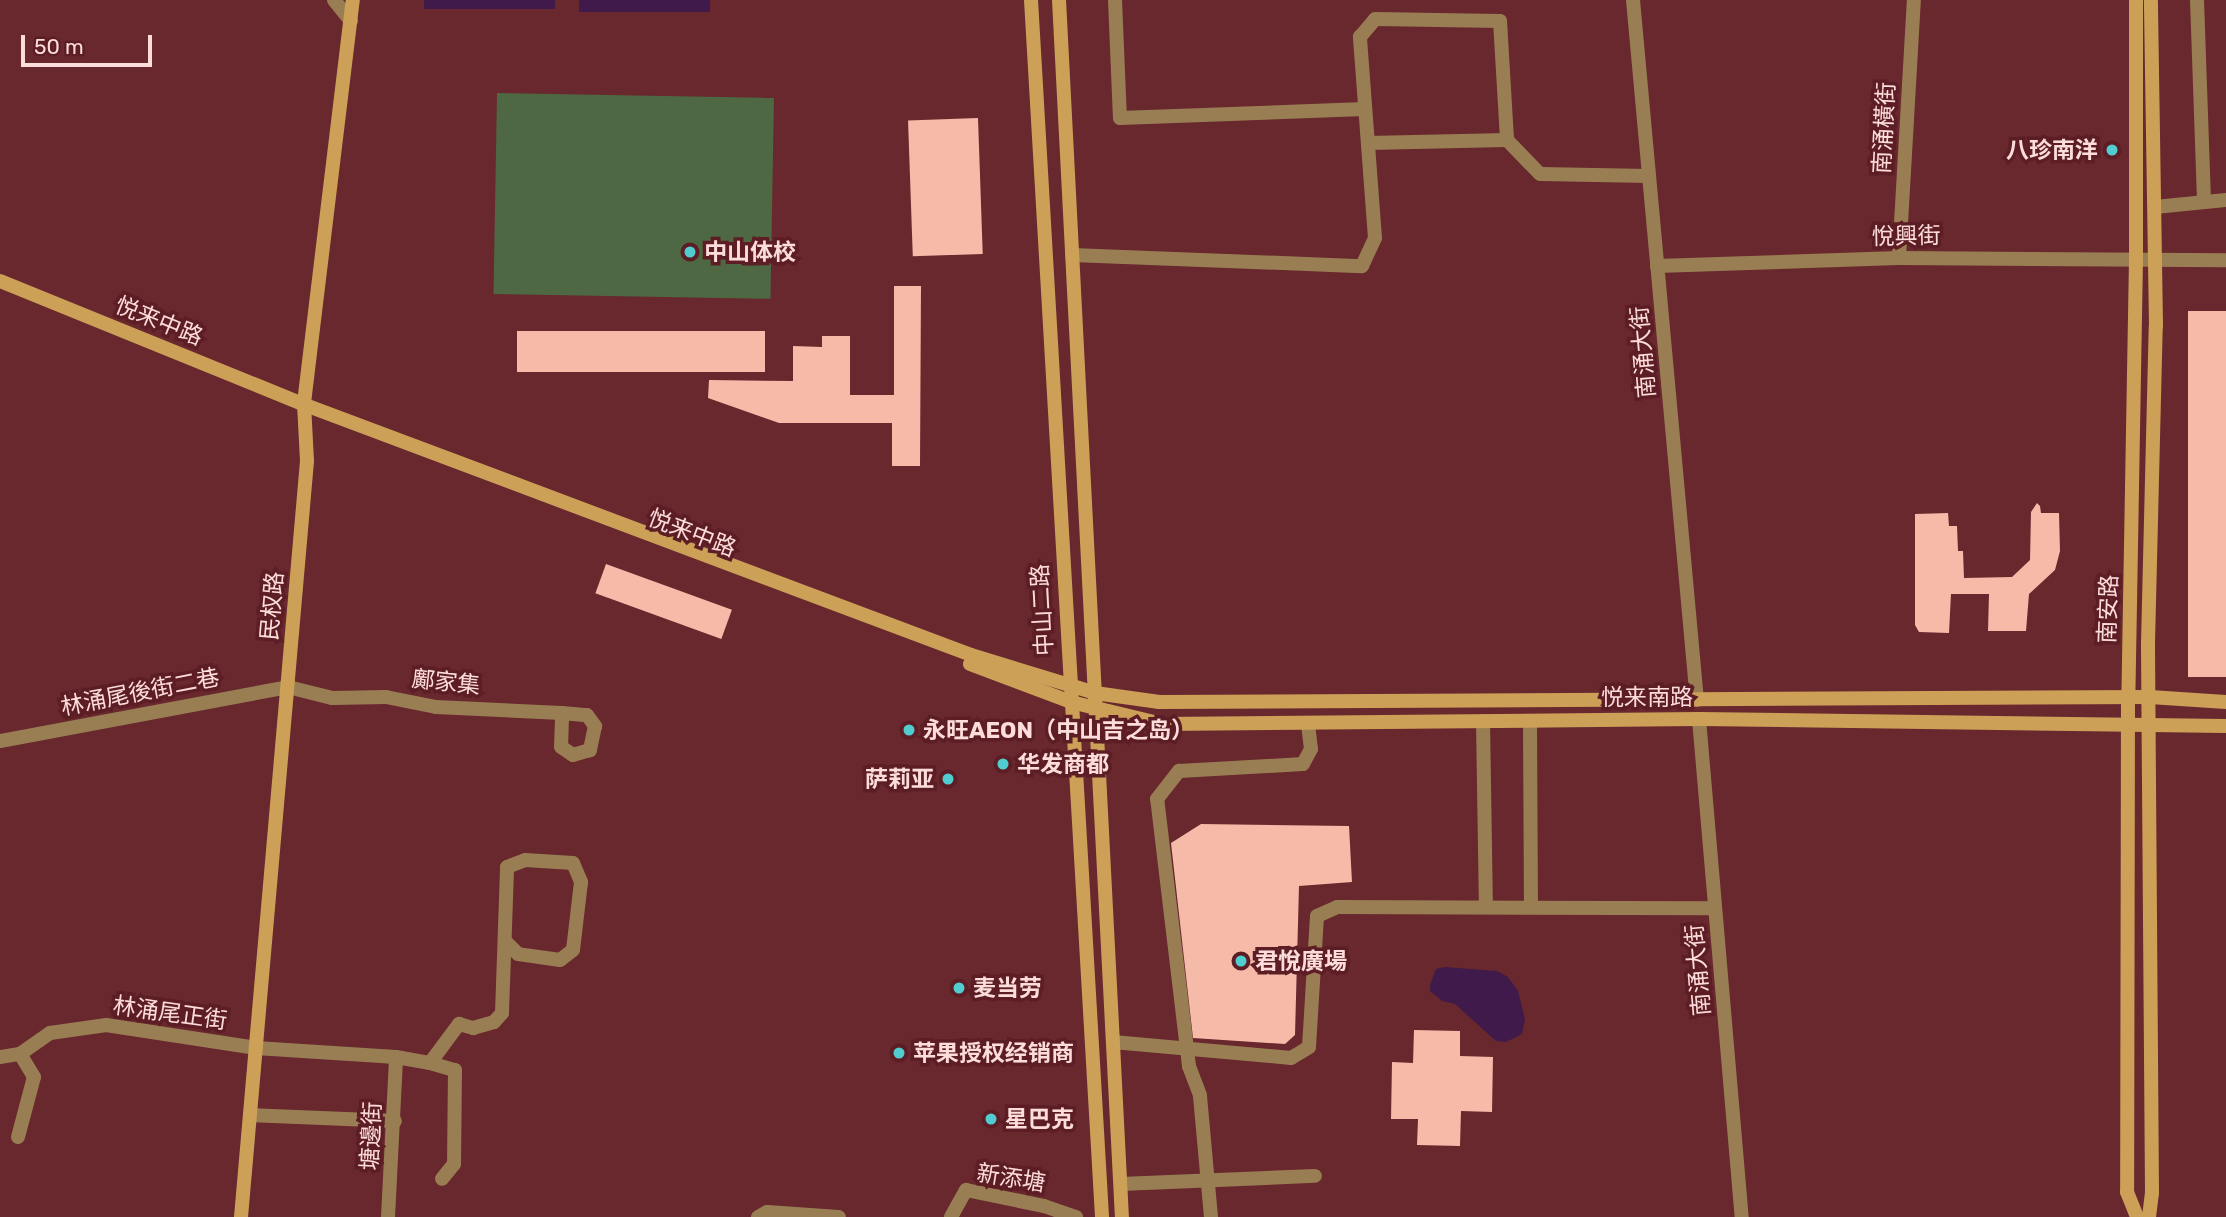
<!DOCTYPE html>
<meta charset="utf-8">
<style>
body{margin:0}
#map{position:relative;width:2226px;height:1217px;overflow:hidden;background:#68282e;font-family:Rubik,"Noto Sans SC",sans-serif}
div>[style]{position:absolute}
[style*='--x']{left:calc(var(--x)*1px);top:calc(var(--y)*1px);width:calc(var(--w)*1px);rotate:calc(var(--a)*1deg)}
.green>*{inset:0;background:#4d6842;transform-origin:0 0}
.water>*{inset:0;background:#3f1a4b;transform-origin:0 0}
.building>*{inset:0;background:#f5baa8;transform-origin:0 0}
.street>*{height:14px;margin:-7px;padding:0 7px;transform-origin:7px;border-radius:7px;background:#9a7e53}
.secondary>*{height:14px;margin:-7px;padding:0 7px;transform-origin:7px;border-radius:7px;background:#cda058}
.dots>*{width:19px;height:19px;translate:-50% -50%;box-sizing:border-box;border:4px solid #5c1d24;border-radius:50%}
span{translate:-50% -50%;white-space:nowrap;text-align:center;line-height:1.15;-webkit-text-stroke:7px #5c1d24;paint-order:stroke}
.street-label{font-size:23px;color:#fddcdc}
.poi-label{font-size:23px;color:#fddcdc;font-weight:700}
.right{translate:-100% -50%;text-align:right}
.left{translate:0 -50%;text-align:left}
.scale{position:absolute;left:21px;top:35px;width:131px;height:32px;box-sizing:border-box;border:4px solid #fddcdc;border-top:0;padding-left:9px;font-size:21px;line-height:24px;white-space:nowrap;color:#fddcdc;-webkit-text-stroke:5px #5c1d24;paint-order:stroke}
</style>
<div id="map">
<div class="green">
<div style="left:497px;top:93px;width:277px;height:201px;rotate:1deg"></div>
</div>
<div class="water">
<div style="left:424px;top:0;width:131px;height:9px"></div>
<div style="left:579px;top:0;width:131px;height:12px"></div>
<div style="clip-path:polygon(1445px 967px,1497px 971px,1508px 977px,1518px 991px,1525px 1019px,1522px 1034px,1506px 1042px,1496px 1041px,1455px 1004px,1442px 1001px,1430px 991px,1430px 985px,1436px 969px)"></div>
</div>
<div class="building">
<div style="left:978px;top:118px;width:136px;height:70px;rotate:88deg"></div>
<div style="clip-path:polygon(894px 286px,921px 286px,920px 466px,892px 466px,892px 423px,779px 423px,708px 398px,709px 380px,793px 381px,793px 346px,822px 347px,822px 336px,850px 336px,850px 395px,894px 395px)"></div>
<div style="left:2188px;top:311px;width:38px;height:366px"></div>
<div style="left:517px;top:331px;width:248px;height:41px"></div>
<div style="clip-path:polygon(2037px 503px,2040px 506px,2041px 513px,2059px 513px,2060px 551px,2055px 570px,2029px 594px,2026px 631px,1988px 631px,1989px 594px,1951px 594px,1949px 633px,1919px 632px,1915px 625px,1915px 514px,1948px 513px,1949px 526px,1957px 526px,1958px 551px,1963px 551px,1964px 578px,2012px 577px,2030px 560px,2031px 512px)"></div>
<div style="left:606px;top:564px;width:134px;height:31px;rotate:20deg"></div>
<div style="clip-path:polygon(1201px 824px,1349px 826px,1352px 882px,1299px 886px,1295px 1035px,1285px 1044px,1193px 1038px,1171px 843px)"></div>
<div style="clip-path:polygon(1414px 1030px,1460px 1031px,1460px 1056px,1493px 1057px,1492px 1112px,1461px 1111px,1460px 1146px,1417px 1145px,1418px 1119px,1391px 1119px,1392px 1062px,1413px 1063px)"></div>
</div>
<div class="street">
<div style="--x:334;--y:0;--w:27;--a:51"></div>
<div style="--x:1115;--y:0;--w:118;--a:87.6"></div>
<div style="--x:1120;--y:118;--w:245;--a:-2.1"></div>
<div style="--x:1633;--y:0;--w:703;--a:84.78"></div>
<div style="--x:2197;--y:0;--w:202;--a:88"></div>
<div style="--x:1368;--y:143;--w:139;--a:-1.2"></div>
<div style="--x:1507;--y:140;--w:47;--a:45.9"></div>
<div style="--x:1540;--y:174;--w:109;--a:1.1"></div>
<div style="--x:2155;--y:207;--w:71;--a:-5.6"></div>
<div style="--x:1072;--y:255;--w:290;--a:2.2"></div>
<div style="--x:1362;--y:266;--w:31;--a:-65"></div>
<div style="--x:1375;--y:238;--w:202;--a:-94.3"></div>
<div style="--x:1360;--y:37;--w:23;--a:-50"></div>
<div style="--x:1375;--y:19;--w:125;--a:0.9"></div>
<div style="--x:1500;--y:21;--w:119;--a:86.6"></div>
<div style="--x:1899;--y:258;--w:258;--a:-86.7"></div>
<div style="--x:1657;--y:266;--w:242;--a:-1.9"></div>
<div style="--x:1899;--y:258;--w:327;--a:0.4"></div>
<div style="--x:1699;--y:719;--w:500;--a:85.1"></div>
<div style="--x:1483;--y:721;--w:186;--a:89.1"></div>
<div style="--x:1530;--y:721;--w:186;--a:89.7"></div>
<div style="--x:0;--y:741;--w:293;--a:-10.6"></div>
<div style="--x:288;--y:687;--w:45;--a:14"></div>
<div style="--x:332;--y:698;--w:54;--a:-1.1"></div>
<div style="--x:386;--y:697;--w:51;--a:11.3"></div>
<div style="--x:436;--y:707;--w:126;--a:2.7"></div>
<div style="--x:562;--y:713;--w:25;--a:5"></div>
<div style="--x:587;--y:715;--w:14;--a:54"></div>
<div style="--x:595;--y:726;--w:25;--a:102"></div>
<div style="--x:590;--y:750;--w:18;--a:164"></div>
<div style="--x:573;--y:755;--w:14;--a:-146"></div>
<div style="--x:561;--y:747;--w:34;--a:-88"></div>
<div style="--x:1113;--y:1042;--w:179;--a:5.1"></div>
<div style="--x:1291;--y:1058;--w:21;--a:-31"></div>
<div style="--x:1309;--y:1047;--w:131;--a:-86.5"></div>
<div style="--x:1317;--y:916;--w:22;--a:-24"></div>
<div style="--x:1337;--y:907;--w:378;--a:0.2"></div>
<div style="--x:0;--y:1057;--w:20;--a:-9"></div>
<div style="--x:20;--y:1054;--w:37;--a:-35"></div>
<div style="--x:50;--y:1033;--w:57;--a:-8.1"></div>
<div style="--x:106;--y:1025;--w:152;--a:8.7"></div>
<div style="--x:256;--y:1048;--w:140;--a:3.7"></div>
<div style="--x:396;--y:1057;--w:35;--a:10"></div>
<div style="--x:430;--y:1063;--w:49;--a:-53.4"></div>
<div style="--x:459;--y:1024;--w:15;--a:16"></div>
<div style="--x:473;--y:1028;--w:22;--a:-16"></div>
<div style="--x:494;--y:1022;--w:12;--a:-48"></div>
<div style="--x:502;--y:1013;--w:146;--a:-88"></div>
<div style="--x:507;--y:867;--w:19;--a:-21"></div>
<div style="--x:525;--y:860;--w:48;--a:3.6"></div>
<div style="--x:573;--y:863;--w:21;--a:67"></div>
<div style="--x:581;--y:882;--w:68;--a:96.7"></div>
<div style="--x:573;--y:950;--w:16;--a:142"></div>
<div style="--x:560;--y:960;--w:42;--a:-171.9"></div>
<div style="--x:518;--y:954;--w:18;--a:-135"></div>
<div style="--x:430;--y:1063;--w:26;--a:16"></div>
<div style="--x:455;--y:1070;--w:94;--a:90.6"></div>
<div style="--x:454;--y:1164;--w:19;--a:129"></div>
<div style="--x:250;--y:1115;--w:145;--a:2.4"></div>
<div style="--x:18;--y:1137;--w:62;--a:-75.1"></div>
<div style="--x:34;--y:1077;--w:27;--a:-121"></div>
<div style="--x:1121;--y:1184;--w:194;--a:-2.4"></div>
<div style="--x:388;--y:1217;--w:160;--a:-87.1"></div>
<div style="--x:758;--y:1217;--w:10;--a:-29"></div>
<div style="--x:767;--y:1212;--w:72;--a:4"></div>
<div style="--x:951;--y:1217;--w:31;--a:-61"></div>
<div style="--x:966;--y:1190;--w:80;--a:11.6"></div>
<div style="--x:1044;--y:1206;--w:34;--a:19"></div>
<div style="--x:1211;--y:1217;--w:122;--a:-95.2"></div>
<div style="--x:1200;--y:1095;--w:31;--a:-111"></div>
<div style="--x:1189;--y:1066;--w:269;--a:-96.8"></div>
<div style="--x:1157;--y:799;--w:36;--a:-52"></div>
<div style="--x:1179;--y:771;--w:124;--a:-3.2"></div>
<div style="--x:1303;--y:764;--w:17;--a:-62"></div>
<div style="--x:1311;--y:749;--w:26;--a:-97"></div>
</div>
<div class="secondary">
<div style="--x:1031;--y:0;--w:1219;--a:86.66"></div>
<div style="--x:1059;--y:0;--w:1219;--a:87.04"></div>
<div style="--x:2136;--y:0;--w:259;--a:90"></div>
<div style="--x:2136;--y:259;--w:438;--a:91"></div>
<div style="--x:2128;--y:697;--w:495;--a:90.1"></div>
<div style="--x:2127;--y:1192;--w:27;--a:68"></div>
<div style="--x:0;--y:281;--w:324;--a:22.1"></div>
<div style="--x:300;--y:403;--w:717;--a:20.58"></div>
<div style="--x:971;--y:655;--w:130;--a:17"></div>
<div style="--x:1095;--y:693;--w:65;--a:8"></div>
<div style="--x:1159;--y:702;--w:991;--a:-0.29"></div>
<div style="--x:2150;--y:697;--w:76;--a:3.8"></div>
<div style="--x:970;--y:664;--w:108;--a:20.6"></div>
<div style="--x:1071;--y:702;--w:94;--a:13.6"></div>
<div style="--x:1162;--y:724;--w:537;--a:-0.53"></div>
<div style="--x:1699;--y:719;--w:527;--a:0.76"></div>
<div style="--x:241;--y:1217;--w:759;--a:-85.01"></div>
<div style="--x:307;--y:461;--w:58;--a:-93"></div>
<div style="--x:304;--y:403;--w:406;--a:-83.1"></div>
<div style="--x:2149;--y:1217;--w:24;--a:-83"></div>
<div style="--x:2152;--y:1193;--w:550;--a:-90.42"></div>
<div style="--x:2148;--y:643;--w:317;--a:-88.6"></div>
<div style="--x:2156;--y:326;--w:326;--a:-90.9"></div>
</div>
<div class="dots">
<div style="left:2112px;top:150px;background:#52cdcf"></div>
<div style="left:690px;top:252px;background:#52cdcf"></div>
<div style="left:909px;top:730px;background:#52cdcf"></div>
<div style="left:1003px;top:764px;background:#52cdcf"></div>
<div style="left:948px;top:779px;background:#52cdcf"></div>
<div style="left:1241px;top:961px;background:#52cdcf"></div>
<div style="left:959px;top:988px;background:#52cdcf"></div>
<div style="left:899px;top:1053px;background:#52cdcf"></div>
<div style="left:991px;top:1119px;background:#52cdcf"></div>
</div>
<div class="street-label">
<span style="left:1884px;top:128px;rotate:-87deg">南涌橫街</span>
<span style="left:1906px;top:236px;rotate:-1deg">悅興街</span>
<span style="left:159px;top:321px;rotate:22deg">悦来中路</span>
<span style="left:1643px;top:352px;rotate:-95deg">南涌大街</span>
<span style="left:692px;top:533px;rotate:21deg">悦来中路</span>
<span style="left:272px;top:606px;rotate:-85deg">民权路</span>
<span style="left:2108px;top:609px;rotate:-88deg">南安路</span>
<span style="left:1042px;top:610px;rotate:-93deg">中山二路</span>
<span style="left:446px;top:682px;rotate:6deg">鄺家集</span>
<span style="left:140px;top:692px;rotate:-11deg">林涌尾後街二巷</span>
<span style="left:1647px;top:697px">悦来南路</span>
<span style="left:1698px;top:970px;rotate:-95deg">南涌大街</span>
<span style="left:170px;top:1013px;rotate:8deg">林涌尾正街</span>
<span style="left:371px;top:1136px;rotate:-87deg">塘邊街</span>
<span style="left:1011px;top:1178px;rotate:9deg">新添塘</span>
</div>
<div class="poi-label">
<span class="right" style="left:2098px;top:150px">八珍南洋</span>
<span class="left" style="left:704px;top:252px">中山体校</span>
<span class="left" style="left:923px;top:730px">永旺AEON（中山吉之岛）</span>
<span class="left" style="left:1017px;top:764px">华发商都</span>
<span class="right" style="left:934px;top:779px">萨莉亚</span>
<span class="left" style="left:1255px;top:961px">君悅廣場</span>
<span class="left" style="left:973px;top:988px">麦当劳</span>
<span class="left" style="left:913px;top:1053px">苹果授权经销商</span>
<span class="left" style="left:1005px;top:1119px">星巴克</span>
</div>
<div class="scale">50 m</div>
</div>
